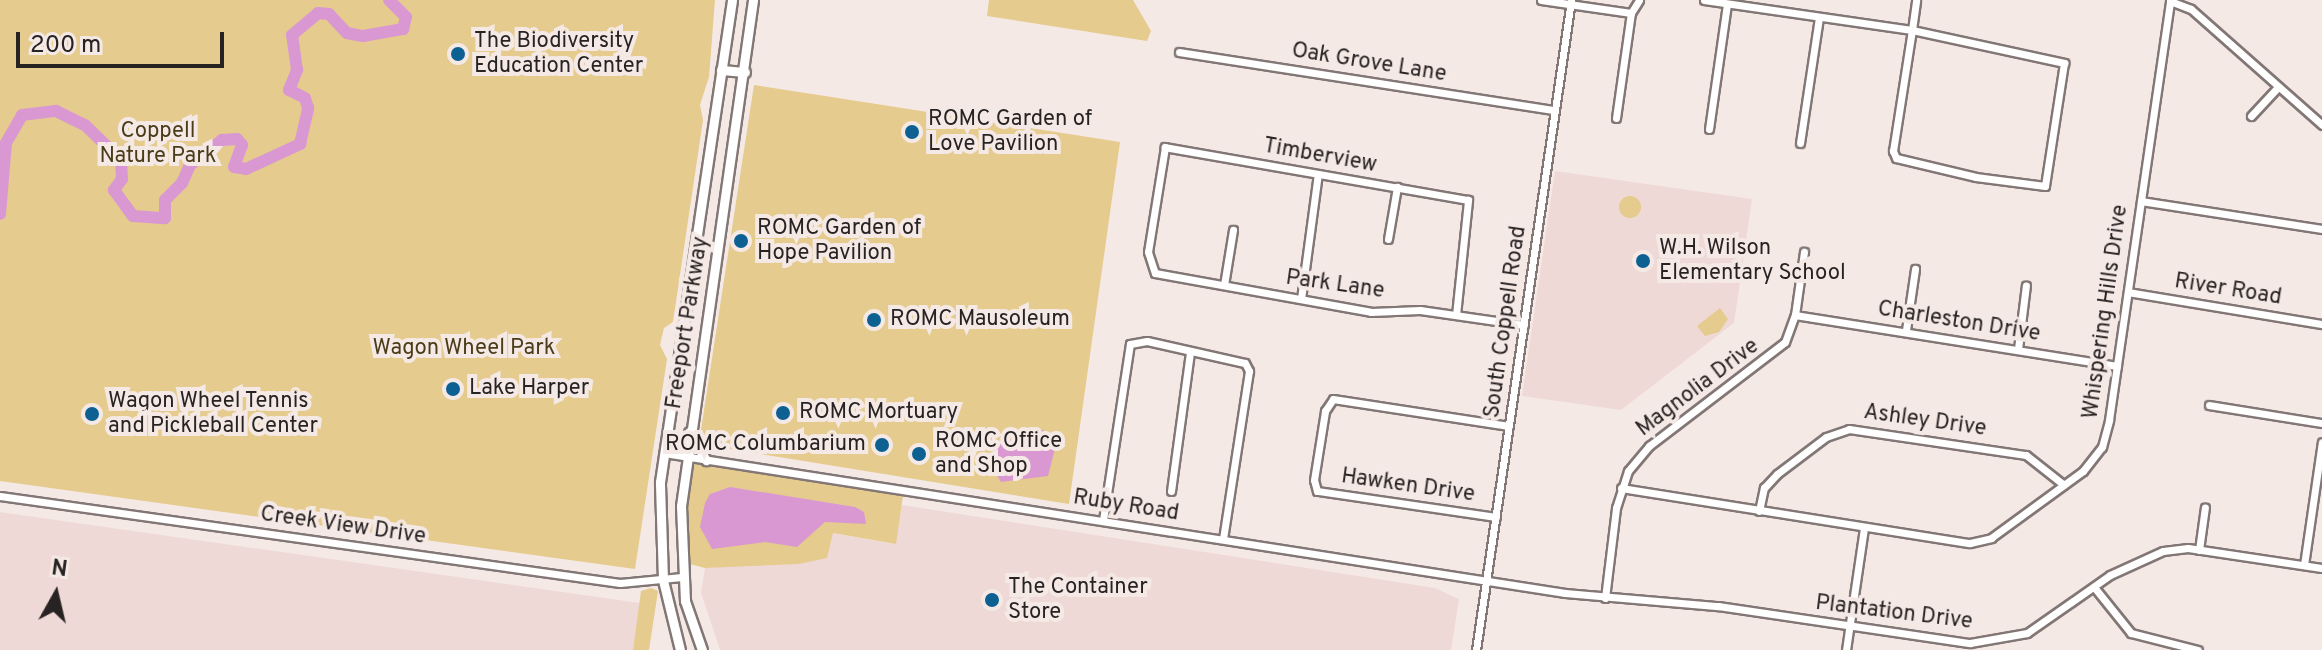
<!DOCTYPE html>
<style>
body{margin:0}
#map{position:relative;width:2322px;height:650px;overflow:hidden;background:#f5e9e6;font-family:Overpass,sans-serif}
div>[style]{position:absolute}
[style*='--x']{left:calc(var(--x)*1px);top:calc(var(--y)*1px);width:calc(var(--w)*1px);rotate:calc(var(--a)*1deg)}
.built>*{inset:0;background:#efd9d6}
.green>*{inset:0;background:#e5cb8e}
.round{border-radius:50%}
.water>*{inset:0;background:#da98d3}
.river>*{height:12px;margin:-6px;padding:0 6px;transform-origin:6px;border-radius:6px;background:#da98d3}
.roads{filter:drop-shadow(2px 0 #827775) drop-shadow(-2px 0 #827775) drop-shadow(0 2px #827775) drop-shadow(0 -2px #827775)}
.minor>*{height:7px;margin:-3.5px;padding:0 3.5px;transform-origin:3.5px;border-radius:3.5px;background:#fff}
.major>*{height:9px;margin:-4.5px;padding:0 4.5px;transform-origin:4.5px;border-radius:4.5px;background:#fff}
.dots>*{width:22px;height:22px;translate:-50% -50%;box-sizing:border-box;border:4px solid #f5e9e6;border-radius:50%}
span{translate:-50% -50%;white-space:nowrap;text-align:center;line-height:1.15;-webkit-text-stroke:8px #f5e9e6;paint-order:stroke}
.poi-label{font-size:22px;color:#282323}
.left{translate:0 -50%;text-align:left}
.right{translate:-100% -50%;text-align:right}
.street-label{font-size:22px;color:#282323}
.park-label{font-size:22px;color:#4a3c18}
.north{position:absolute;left:16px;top:554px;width:80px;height:80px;-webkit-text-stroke:6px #f5e9e6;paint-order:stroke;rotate:8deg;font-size:22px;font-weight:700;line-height:32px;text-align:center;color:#282323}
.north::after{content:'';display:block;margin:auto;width:28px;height:36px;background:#282323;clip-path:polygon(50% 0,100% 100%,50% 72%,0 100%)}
.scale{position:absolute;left:16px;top:32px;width:208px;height:36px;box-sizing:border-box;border:4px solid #282323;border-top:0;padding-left:10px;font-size:24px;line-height:28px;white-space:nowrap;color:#282323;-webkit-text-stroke:6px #f5e9e6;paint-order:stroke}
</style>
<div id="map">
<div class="built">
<div style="clip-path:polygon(1555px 171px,1752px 199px,1734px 323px,1621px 410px,1522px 396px)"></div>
<div style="clip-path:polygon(902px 505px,1435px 588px,1459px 599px,1451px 650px,720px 650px,701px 593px,705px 568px,751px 565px,832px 533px,895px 544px)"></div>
<div style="clip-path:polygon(0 512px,640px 603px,633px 650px,0 650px)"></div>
</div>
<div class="green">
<div style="clip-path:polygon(0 0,715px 0,709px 77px,700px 105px,703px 120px,673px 322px,664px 328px,660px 345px,667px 359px,635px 569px,0 481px)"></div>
<div style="clip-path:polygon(989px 0,1133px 0,1151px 31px,1147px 41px,987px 16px)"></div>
<div style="clip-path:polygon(754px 85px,1120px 142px,1069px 504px,711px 446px,701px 430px)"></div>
<div class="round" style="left:1619px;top:196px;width:22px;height:22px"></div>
<div style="clip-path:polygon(1720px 308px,1728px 319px,1719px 332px,1705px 336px,1697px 326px)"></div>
<div style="clip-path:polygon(697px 462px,903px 496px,896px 544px,833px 533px,827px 558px,799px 564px,705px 568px,686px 563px,684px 523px,690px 470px)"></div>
<div style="clip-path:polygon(651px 588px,658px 591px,649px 650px,633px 650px,641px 591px)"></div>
</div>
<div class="water">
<div style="clip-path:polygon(1043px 430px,1057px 441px,1048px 476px,1001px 482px,993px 469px,995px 444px)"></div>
<div style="clip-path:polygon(730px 487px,855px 507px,864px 512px,866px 524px,825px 522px,797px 547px,765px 542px,712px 549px,700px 527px,705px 503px,710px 494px)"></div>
</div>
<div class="river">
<div style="--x:0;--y:214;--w:71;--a:-85.2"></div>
<div style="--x:6;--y:143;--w:32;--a:-60"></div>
<div style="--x:22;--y:115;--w:34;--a:-7"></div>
<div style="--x:56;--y:111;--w:32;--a:26"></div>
<div style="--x:85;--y:125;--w:50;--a:44.2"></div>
<div style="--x:121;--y:160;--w:19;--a:87"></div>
<div style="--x:122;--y:179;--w:14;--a:126"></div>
<div style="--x:114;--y:190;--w:32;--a:54"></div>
<div style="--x:133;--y:216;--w:32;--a:4"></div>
<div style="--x:165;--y:218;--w:18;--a:-90"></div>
<div style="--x:165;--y:200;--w:24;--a:-45"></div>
<div style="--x:182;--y:183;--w:20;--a:-66"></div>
<div style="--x:190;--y:165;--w:41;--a:-38"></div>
<div style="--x:222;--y:140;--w:15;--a:-4"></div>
<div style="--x:237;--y:139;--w:8;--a:50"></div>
<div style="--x:242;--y:145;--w:23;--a:110"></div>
<div style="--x:234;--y:167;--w:12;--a:9"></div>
<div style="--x:246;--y:169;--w:60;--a:-24.8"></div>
<div style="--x:300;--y:144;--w:37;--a:-77"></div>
<div style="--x:308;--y:108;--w:10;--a:-107"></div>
<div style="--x:305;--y:98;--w:18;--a:-153"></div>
<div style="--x:289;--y:90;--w:22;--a:-68"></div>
<div style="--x:297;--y:70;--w:35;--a:-98"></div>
<div style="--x:292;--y:35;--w:34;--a:-40"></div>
<div style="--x:318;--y:13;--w:11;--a:5"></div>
<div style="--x:329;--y:14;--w:26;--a:47"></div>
<div style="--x:347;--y:33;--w:16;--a:11"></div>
<div style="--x:363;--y:36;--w:41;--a:-9.9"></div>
<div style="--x:403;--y:29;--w:12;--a:-76"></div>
<div style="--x:406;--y:17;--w:24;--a:-135"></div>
</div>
<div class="roads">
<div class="minor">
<div style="--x:1541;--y:0;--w:91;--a:8.2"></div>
<div style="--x:1704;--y:0;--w:210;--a:8.2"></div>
<div style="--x:1912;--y:30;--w:156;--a:12.2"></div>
<div style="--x:2064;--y:63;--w:124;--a:98.8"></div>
<div style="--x:2045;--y:186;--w:70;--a:-172.6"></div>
<div style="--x:1976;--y:177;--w:82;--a:-166.6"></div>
<div style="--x:1896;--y:158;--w:8;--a:-113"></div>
<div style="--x:1893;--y:151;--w:122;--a:-81.1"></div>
<div style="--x:1912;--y:30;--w:30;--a:-82"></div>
<div style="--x:2170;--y:1;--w:22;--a:21"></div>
<div style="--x:2191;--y:9;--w:175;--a:41.5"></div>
<div style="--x:1179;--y:52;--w:380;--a:8.8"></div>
<div style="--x:2251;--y:116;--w:40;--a:-47"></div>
<div style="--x:1616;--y:118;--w:106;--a:-81.9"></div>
<div style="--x:1631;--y:13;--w:15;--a:-58"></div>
<div style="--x:1709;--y:129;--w:126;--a:-81.8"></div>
<div style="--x:1800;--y:143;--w:127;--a:-81.4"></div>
<div style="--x:2141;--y:201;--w:183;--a:8.8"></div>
<div style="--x:1388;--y:239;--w:53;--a:-80.2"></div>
<div style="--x:1224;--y:285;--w:56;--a:-80.7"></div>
<div style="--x:2128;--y:292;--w:197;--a:9.4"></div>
<div style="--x:1301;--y:299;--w:126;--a:-82.3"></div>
<div style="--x:1456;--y:315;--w:116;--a:-84"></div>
<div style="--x:1468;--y:200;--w:308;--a:-170.1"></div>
<div style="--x:1165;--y:147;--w:106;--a:99.2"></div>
<div style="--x:1148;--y:252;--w:22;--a:72"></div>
<div style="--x:1155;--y:273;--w:219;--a:10.2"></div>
<div style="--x:1371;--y:312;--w:49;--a:-2.3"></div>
<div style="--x:1420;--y:310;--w:105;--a:8.2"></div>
<div style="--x:1795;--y:315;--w:326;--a:9"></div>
<div style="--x:1906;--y:330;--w:62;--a:-81.6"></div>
<div style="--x:2018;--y:349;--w:64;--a:-82.9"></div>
<div style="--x:2209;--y:405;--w:114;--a:9.1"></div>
<div style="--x:664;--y:453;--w:912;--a:8.83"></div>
<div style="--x:1565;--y:593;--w:154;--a:4.9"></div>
<div style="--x:1718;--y:606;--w:255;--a:8.4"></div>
<div style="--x:1970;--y:643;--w:58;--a:-10"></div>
<div style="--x:2027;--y:633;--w:101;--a:-34.9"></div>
<div style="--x:2110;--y:575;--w:58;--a:-24.4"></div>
<div style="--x:2163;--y:551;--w:25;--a:-7"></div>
<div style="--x:2188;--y:548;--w:135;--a:8.5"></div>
<div style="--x:1621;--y:488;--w:353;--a:9"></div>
<div style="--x:1970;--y:543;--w:22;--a:-13"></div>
<div style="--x:1991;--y:538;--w:114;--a:-36.1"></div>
<div style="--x:2083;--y:471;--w:31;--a:-52"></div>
<div style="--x:2102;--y:447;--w:28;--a:-75"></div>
<div style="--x:2109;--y:420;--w:424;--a:-81.7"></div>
<div style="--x:1171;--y:491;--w:140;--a:-82.2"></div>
<div style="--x:0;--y:496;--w:626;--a:7.99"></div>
<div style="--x:620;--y:583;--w:62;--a:-5.5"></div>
<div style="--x:1759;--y:511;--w:24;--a:-78"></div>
<div style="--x:1764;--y:488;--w:19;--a:-47"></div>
<div style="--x:1777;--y:474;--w:61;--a:-37.1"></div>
<div style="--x:1826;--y:437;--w:24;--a:-19"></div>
<div style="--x:1849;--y:429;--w:179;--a:8.4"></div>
<div style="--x:2026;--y:455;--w:48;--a:38.3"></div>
<div style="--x:1496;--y:517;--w:181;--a:-171.7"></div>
<div style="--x:1317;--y:491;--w:11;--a:-105"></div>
<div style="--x:1314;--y:480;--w:70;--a:-80.9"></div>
<div style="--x:1325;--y:411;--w:14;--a:-56"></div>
<div style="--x:1333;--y:399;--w:178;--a:8.7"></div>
<div style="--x:1103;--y:520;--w:178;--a:-81.3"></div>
<div style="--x:1130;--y:344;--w:17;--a:-10"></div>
<div style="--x:1147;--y:341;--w:100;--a:12.7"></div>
<div style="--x:1245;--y:363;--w:9;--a:63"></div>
<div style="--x:1249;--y:371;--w:170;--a:98.8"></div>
<div style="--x:2199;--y:550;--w:43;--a:-82.1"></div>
<div style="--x:2304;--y:565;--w:124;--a:-81.7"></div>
<div style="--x:2094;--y:587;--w:59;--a:51.2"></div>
<div style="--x:2131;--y:633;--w:69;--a:14.2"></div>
<div style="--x:1605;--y:598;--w:91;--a:-83"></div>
<div style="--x:1616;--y:508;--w:39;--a:-72"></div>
<div style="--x:1628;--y:471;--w:33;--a:-50"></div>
<div style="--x:1649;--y:446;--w:171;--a:-37.4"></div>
<div style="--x:1785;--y:342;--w:29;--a:-70"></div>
<div style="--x:1795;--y:315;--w:64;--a:-81.9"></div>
<div style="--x:1476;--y:650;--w:657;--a:-81.68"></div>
<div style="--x:1846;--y:650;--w:123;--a:-81.6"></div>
</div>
<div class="major">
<div style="--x:721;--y:70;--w:24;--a:5"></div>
<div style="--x:689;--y:432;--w:33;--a:59"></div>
<div style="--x:680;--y:650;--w:72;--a:-103.7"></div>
<div style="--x:663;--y:580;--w:98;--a:-91.8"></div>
<div style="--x:660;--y:482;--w:487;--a:-81.5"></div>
<div style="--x:702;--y:650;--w:52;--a:-109.1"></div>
<div style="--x:685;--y:601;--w:95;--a:-92.4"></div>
<div style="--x:681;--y:506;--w:511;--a:-81.9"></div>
</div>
</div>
<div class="dots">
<div style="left:458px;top:54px;background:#0d6092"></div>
<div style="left:912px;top:132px;background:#0d6092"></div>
<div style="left:741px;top:241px;background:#0d6092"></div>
<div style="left:1643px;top:261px;background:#0d6092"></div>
<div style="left:874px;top:320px;background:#0d6092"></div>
<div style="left:453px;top:389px;background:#0d6092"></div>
<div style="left:783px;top:413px;background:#0d6092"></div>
<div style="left:92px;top:414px;background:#0d6092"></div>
<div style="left:882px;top:445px;background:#0d6092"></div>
<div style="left:919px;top:454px;background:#0d6092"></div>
<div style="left:992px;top:600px;background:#0d6092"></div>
</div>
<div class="poi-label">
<span class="left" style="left:474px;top:54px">The Biodiversity<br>Education Center</span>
<span class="left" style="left:928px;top:132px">ROMC Garden of<br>Love Pavilion</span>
<span class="left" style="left:757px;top:241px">ROMC Garden of<br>Hope Pavilion</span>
<span class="left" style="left:1659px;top:261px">W.H. Wilson<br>Elementary School</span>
<span class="left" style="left:890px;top:320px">ROMC Mausoleum</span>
<span class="left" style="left:469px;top:389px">Lake Harper</span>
<span class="left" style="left:108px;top:414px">Wagon Wheel Tennis<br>and Pickleball Center</span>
<span class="left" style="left:799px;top:413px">ROMC Mortuary</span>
<span class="left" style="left:935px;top:454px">ROMC Office<br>and Shop</span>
<span class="right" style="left:866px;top:445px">ROMC Columbarium</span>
<span class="left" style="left:1008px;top:600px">The Container<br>Store</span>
</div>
<div class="street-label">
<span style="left:1369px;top:63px;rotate:9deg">Oak Grove Lane</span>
<span style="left:1320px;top:156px;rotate:10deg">Timberview</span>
<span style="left:1335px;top:285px;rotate:8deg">Park Lane</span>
<span style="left:2228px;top:290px;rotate:9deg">River Road</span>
<span style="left:2106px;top:312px;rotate:-82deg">Whispering Hills Drive</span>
<span style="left:1506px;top:322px;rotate:-82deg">South Coppell Road</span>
<span style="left:1959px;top:322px;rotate:9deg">Charleston Drive</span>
<span style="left:688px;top:323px;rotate:-81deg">Freeport Parkway</span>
<span style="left:1698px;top:388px;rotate:-37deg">Magnolia Drive</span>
<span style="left:1925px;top:421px;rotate:8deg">Ashley Drive</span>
<span style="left:1408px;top:486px;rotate:8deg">Hawken Drive</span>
<span style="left:1126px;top:506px;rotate:9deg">Ruby Road</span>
<span style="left:343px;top:526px;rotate:8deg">Creek View Drive</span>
<span style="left:1894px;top:613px;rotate:7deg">Plantation Drive</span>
</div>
<div class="park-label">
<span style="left:158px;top:144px">Coppell<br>Nature Park</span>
<span style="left:464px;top:349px">Wagon Wheel Park</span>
</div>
<div class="north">N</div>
<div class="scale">200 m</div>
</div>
